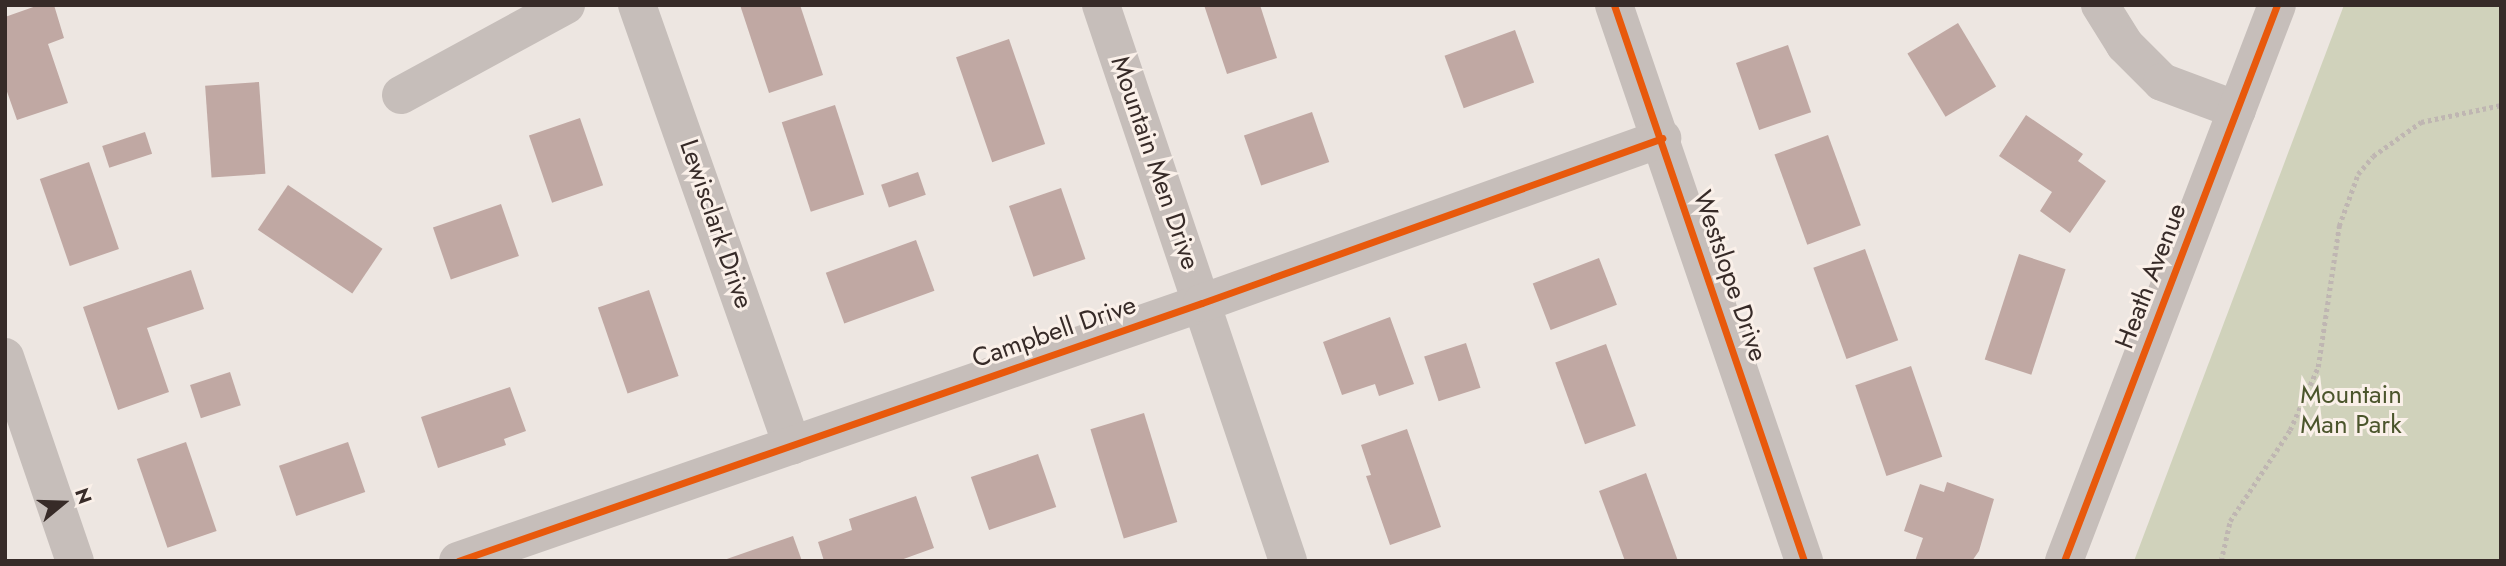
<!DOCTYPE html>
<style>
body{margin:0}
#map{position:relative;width:2506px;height:566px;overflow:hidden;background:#ede6e1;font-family:Jost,sans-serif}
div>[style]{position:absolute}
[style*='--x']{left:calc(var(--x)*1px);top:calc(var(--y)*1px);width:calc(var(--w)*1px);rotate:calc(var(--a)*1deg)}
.green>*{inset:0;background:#d0d2bb}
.building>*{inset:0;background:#c0a8a3;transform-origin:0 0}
.path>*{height:4.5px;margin-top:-2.25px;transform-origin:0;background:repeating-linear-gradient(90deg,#bfb6b2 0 3.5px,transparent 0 7px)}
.street>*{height:38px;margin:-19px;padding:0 19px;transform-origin:19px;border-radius:19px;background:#c6beba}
.cycleway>*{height:7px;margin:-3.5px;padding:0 3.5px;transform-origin:3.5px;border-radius:3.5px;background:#e8590c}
span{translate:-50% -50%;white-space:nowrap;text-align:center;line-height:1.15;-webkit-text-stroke:6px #faf0e9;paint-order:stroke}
.street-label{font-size:26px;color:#372b28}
.park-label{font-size:26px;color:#4b552c}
.frame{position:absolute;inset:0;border:7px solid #372b28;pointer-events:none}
.north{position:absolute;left:28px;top:468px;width:70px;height:70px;-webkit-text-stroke:5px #faf0e9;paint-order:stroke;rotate:71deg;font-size:19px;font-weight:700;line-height:28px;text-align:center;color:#372b28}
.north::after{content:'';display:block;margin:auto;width:24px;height:32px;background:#372b28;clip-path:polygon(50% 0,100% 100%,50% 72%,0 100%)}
</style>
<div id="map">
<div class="green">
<div style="clip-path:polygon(2344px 5px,2501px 5px,2501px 561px,2134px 561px)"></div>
</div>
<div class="building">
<div style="clip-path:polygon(39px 5px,54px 5px,64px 38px,48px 44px,68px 103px,17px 120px,5px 86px,5px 17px)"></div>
<div style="clip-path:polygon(740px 5px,800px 5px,823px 75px,769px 93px)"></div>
<div style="clip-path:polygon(1204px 5px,1260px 5px,1277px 58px,1227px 74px)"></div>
<div style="left:1958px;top:23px;width:74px;height:59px;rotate:59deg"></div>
<div style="left:1515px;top:30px;width:56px;height:75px;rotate:70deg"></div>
<div style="left:1009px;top:39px;width:111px;height:56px;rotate:71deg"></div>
<div style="left:1788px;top:45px;width:71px;height:55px;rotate:71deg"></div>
<div style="left:259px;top:82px;width:92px;height:54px;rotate:86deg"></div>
<div style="left:835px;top:105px;width:94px;height:56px;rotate:72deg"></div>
<div style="left:1312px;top:112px;width:53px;height:72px;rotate:71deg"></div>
<div style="clip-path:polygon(2026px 115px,2083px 154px,2078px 161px,2106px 181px,2070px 233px,2040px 211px,2052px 192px,1999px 156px)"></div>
<div style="left:580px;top:118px;width:71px;height:54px;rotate:71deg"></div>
<div style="left:145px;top:132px;width:23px;height:45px;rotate:72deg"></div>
<div style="left:1828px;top:135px;width:96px;height:57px;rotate:70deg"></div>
<div style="left:89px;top:162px;width:92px;height:52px;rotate:71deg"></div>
<div style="left:918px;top:172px;width:24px;height:39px;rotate:71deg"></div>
<div style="left:288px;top:185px;width:114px;height:54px;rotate:34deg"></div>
<div style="left:1061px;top:188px;width:75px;height:55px;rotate:71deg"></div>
<div style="left:501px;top:204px;width:55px;height:72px;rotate:71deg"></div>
<div style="left:916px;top:240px;width:54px;height:96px;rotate:70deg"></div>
<div style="left:1865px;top:249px;width:97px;height:55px;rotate:70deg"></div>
<div style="left:2019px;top:254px;width:49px;height:111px;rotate:18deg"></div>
<div style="left:1599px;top:258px;width:50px;height:71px;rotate:69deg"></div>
<div style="clip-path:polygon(191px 270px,204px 309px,147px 328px,169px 392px,118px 410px,83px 307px)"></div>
<div style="left:649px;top:290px;width:91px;height:54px;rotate:71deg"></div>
<div style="clip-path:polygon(1390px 317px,1414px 384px,1379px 396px,1375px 384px,1342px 395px,1323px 342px)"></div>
<div style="left:1466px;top:343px;width:47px;height:44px;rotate:72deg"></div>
<div style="left:1606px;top:344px;width:87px;height:54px;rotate:70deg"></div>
<div style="left:1911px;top:366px;width:96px;height:59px;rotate:71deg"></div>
<div style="left:230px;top:372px;width:35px;height:42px;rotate:72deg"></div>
<div style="clip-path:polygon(510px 387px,526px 431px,504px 439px,506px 445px,438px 468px,421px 417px)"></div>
<div style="left:1144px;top:413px;width:114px;height:56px;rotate:73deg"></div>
<div style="clip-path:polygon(1407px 429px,1441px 527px,1390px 545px,1366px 476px,1371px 475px,1361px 445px)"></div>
<div style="left:186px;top:442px;width:94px;height:52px;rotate:71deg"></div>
<div style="left:348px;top:442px;width:53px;height:73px;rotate:71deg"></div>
<div style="left:1038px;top:454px;width:56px;height:71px;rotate:71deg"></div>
<div style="clip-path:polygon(1646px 473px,1678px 561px,1625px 561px,1599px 491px)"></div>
<div style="clip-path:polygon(1947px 482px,1994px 499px,1979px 551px,1972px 561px,1915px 561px,1923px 538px,1904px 531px,1920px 484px,1944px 492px)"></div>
<div style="clip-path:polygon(916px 496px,934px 548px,898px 561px,824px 561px,818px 542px,852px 530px,849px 519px)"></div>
<div style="clip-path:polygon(793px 536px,802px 561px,724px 561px,724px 560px)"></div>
</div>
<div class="path">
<div style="--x:2221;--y:561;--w:41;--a:-77.3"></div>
<div style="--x:2230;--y:521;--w:109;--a:-56.6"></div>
<div style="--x:2290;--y:430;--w:69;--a:-66"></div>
<div style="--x:2318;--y:367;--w:143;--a:-81.5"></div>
<div style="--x:2339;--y:226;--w:55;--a:-69.9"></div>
<div style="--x:2358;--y:174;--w:23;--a:-50"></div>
<div style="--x:2373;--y:156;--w:59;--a:-35.3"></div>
<div style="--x:2421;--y:122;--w:82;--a:-12"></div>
</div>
<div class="street">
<div style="--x:637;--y:5;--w:467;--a:70.6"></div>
<div style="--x:1101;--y:5;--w:587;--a:71.41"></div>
<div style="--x:1614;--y:5;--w:588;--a:71.13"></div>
<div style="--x:2100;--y:5;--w:47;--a:58"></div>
<div style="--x:2125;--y:45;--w:52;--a:45"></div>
<div style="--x:2162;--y:82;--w:80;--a:20.5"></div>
<div style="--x:401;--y:95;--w:188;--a:-28.6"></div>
<div style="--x:5;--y:357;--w:216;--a:71.1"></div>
<div style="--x:458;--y:561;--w:787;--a:-19.13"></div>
<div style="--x:1202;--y:303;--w:489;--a:-19.7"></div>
<div style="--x:2064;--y:561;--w:595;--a:-69.04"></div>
</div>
<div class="cycleway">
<div style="--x:1614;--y:5;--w:588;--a:71.13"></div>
<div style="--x:458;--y:561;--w:787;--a:-19.13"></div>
<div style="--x:1202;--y:303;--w:489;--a:-19.7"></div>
<div style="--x:2064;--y:561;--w:595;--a:-69.04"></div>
</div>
<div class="street-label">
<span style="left:1155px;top:163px;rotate:71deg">Mountain Men Drive</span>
<span style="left:716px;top:224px;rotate:71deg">Lewisclark Drive</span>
<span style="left:1730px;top:276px;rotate:71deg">Westslope Drive</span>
<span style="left:2151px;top:276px;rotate:-69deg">Heath Avenue</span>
<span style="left:1054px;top:332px;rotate:-19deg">Campbell Drive</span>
</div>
<div class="park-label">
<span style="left:2351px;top:410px">Mountain<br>Man Park</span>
</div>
<div class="frame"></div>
<div class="north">N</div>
</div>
